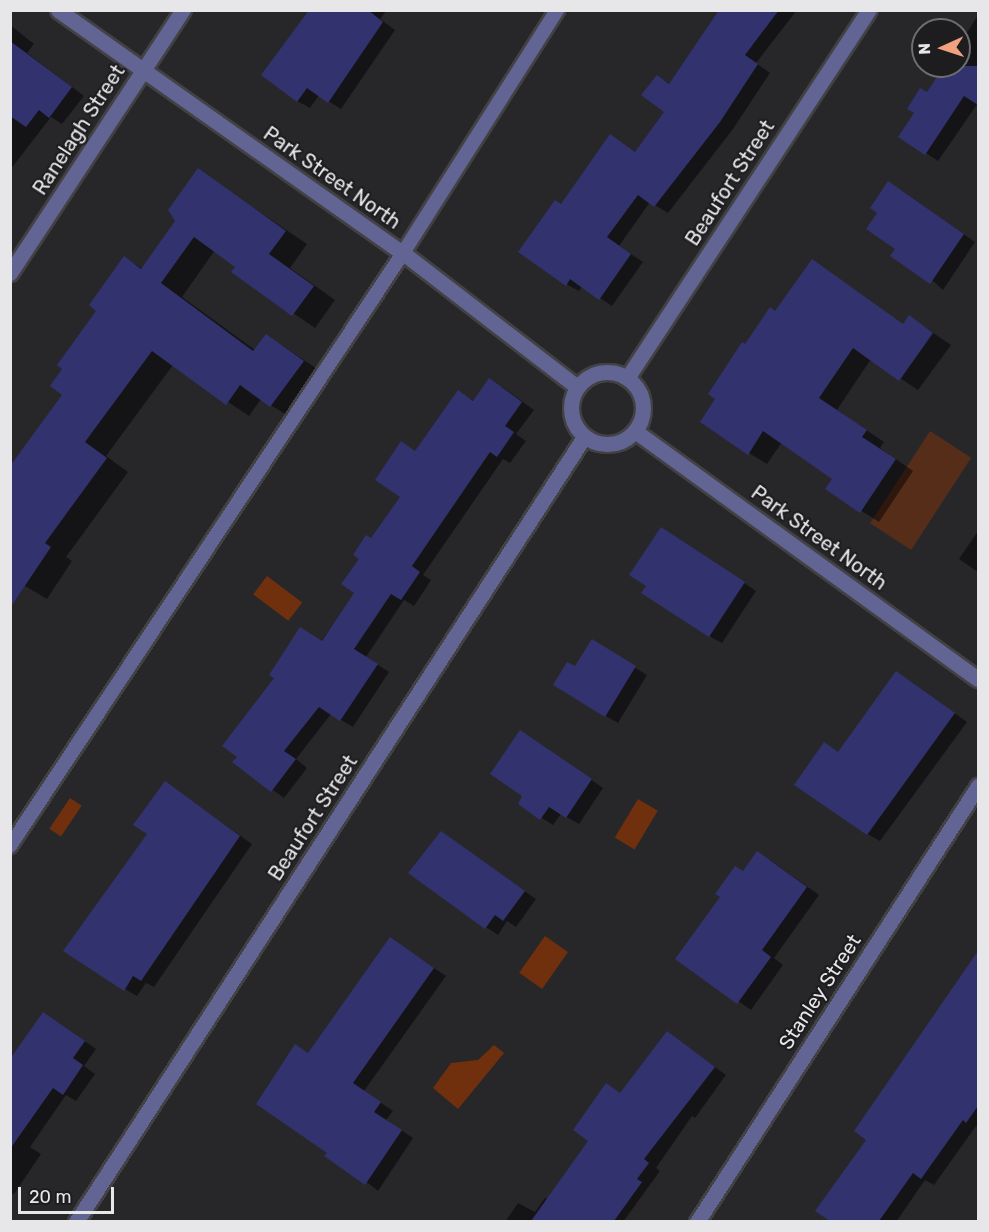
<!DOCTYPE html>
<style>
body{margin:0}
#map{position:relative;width:989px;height:1232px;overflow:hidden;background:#27272a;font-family:Rubik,sans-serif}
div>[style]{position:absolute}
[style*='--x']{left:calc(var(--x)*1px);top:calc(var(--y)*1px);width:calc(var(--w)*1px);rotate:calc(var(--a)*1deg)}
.green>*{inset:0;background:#562d19;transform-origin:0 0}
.water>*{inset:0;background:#70300d;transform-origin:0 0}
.shadow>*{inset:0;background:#0007}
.building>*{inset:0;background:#32326e}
.roads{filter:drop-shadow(2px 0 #424245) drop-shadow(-2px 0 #424245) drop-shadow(0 2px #424245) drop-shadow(0 -2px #424245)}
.lane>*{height:14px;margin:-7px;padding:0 7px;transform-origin:7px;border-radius:7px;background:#626594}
.street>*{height:15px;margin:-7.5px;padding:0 7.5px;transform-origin:7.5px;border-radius:7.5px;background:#626594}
.street>.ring{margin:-7.5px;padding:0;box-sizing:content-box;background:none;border:15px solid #626594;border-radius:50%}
span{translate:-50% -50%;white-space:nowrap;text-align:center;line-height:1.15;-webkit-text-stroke:4.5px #1d1d20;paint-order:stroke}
.street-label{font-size:20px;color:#e7e7e9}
.frame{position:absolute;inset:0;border:12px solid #e7e7e9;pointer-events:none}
.north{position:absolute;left:911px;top:18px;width:60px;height:60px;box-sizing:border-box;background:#1d1d20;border:2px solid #6e6e70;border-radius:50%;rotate:267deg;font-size:16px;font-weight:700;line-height:24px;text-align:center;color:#e7e7e9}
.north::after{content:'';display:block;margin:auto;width:21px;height:27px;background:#f1a17d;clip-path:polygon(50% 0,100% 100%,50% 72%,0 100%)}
.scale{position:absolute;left:18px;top:1187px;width:96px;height:27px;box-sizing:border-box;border:3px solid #e7e7e9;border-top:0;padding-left:8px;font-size:18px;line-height:21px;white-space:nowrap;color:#e7e7e9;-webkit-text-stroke:4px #1d1d20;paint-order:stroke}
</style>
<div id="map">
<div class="green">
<div style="left:930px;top:431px;width:49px;height:110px;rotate:33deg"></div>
</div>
<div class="water">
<div style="left:267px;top:576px;width:44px;height:23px;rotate:37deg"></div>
<div style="left:70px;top:798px;width:14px;height:37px;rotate:34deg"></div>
<div style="left:638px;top:799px;width:23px;height:45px;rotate:31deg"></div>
<div style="left:545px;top:936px;width:28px;height:45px;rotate:35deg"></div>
<div style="clip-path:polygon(494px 1045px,504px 1053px,458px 1109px,433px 1088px,451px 1063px,478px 1060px)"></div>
</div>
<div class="shadow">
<div style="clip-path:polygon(311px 10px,387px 10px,380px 19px,395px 30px,341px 109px,319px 95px,310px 108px,297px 101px)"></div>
<div style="clip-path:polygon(721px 10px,797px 10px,756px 63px,770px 73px,733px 129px,668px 213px,650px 202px,619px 246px,643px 262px,612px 306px,582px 286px,579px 291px,566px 284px,562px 206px,611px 136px,636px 153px,666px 111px,657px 76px,670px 84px)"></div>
<div style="clip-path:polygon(978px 15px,978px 103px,938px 161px,926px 153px,927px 94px,945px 66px,959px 66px,959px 45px)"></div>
<div style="clip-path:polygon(10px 25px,34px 44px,27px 53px,84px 96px,62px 124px,51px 117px,10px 170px)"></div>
<div style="clip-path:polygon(198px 170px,307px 244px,290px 268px,335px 300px,315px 328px,233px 272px,237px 267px,215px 250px,182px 297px,255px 350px,266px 335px,325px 374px,293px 419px,261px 399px,249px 416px,173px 365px,106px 456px,128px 472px,66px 557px,72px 561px,47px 599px,10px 577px,64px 395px,98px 310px,125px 258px,143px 269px,177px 221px)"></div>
<div style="clip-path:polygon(901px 190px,975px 242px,943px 290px,897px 248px)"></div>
<div style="clip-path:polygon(813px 261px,904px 325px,910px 317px,951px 345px,918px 390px,871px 359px,837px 410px,884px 442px,880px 448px,913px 471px,879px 522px,827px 489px,834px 478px,782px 442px,767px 464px,749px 453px,717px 399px,746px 346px,776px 312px)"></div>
<div style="clip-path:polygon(502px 387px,534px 410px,516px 434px,526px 441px,510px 463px,503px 459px,423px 575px,431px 580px,414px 606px,404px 600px,366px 657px,389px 672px,353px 727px,331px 714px,296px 759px,307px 768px,284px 798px,234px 762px,356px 593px,372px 540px,402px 496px,416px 452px,458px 392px,474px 401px)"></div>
<div style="clip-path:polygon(978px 531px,978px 572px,959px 559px)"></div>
<div style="clip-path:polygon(674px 536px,756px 591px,722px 643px,709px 636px)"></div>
<div style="clip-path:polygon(592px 642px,647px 675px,618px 723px,606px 716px,576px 668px)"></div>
<div style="clip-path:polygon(908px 680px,967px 722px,880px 841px,867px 834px,825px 744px,839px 753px)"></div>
<div style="clip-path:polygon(533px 739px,603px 788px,579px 824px,561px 814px,553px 825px,520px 804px,525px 796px)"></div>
<div style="clip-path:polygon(166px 783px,252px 844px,154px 987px,146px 983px,137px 996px,125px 989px,149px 834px)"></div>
<div style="clip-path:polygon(441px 833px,536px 899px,516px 927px,507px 921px,498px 935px,486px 927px)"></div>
<div style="clip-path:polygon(770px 860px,819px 895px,774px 958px,783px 965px,751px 1010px,677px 958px,744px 873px)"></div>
<div style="clip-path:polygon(391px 939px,446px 976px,364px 1091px,393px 1111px,386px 1120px,413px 1138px,378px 1191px,329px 1152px)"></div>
<div style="clip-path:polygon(978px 962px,978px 1128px,976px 1126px,934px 1185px,925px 1180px,896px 1222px,832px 1222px,818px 1211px,868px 1140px)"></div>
<div style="clip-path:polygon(56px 1021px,96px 1049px,84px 1066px,95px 1074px,76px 1101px,66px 1095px,30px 1147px,41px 1154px,14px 1194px,10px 1193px,10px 1062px)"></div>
<div style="clip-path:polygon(667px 1033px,726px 1075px,695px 1118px,692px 1116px,656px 1168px,660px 1171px,623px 1222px,505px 1222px,518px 1203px,535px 1212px,545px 1198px,548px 1199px,590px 1140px,607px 1085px,621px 1094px)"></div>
</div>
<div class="building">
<div style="clip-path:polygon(309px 10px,368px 10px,383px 22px,328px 103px,307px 88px,297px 102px,261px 75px)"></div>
<div style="clip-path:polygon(719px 10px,779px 10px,745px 55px,758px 64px,720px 122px,654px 207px,638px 195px,607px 237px,631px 254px,599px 300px,570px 279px,566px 286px,518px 252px,555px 200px,561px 204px,610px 134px,635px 152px,664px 112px,641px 95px,657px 75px,669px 84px)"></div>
<div style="clip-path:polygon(10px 41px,72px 87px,49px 118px,39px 110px,26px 127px,10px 116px)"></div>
<div style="clip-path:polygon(944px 66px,978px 66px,978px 105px,964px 96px,925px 155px,898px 137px,914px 113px,907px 109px,920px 88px,927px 92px)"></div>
<div style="clip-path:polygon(198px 168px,286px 231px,269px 254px,314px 286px,292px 316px,231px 272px,235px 267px,194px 237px,161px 283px,253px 351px,266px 334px,304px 361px,270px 407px,240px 385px,226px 405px,152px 351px,85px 442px,107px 458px,45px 543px,51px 547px,10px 608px,10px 466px,62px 395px,50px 386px,62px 369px,57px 365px,96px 311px,89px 305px,124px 256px,141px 269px,175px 221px,168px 210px)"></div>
<div style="clip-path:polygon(888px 181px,964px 234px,930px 284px,890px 256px,895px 249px,866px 229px,877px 213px,870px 208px)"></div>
<div style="clip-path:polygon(812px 259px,903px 324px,909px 315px,933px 333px,899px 381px,853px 348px,819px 398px,867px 430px,862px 437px,896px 459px,860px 513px,825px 489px,832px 479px,763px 431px,748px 455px,700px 422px,715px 399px,708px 394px,742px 342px,745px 344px,770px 307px,775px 311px)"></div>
<div style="clip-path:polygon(489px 378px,522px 402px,505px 426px,514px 432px,497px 457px,490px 452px,412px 566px,420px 572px,401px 600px,391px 594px,354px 649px,378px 664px,340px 721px,319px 707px,284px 751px,296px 759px,271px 792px,232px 762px,237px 757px,222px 746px,274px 678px,269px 675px,300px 627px,322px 641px,354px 593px,341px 584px,359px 559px,353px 555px,366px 535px,371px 538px,400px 497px,375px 480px,401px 441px,415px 451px,458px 390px,473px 401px)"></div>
<div style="clip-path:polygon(661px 527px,745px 582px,709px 637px,641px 593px,646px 586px,629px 575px)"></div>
<div style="clip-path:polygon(592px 639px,636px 666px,605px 717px,553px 685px,567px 662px,575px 666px)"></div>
<div style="clip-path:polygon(896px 671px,955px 713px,867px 835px,794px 785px,824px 742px,838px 752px)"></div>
<div style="clip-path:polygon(520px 730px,592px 779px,566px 818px,549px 807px,540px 820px,518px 804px,522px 796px,490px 774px)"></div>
<div style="clip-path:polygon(165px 781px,240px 836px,141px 981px,133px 976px,124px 991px,63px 951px,147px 834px,133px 825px)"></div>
<div style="clip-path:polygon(441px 831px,525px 891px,503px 921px,495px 915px,485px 929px,408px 873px)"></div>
<div style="clip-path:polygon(757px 851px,807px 887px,762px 950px,771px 957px,737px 1004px,675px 959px,720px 897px,715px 894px,735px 866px,743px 871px)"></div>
<div style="clip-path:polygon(390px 937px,434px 968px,353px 1083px,381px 1102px,374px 1112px,402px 1130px,365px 1185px,324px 1156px,327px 1153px,256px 1104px,295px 1044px,308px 1053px)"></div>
<div style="clip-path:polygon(978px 951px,978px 1106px,966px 1123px,963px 1120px,921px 1179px,913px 1173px,879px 1221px,830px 1221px,815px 1211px,866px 1140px,854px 1131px)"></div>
<div style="clip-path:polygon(43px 1012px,85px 1041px,73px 1058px,83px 1065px,63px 1095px,53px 1088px,10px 1149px,10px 1059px)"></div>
<div style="clip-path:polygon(667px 1031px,715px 1067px,644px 1159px,649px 1163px,637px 1179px,642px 1182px,614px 1221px,531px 1221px,588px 1141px,573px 1130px,606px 1083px,620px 1093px)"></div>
</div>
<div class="roads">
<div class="lane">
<div style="--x:10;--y:846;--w:711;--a:-56.47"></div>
<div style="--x:403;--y:253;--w:288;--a:-57.6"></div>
</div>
<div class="street">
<div style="--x:58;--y:10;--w:422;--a:35.2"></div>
<div style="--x:403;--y:253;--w:220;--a:37.6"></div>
<div style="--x:10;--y:273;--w:315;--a:-56.7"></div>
<div class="ring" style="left:571px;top:372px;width:57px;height:57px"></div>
<div style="--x:627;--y:378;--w:440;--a:-56.7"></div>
<div style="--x:635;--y:431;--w:423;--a:35.9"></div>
<div style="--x:76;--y:1222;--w:935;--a:-57.09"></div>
<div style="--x:697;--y:1222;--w:519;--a:-57.2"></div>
</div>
</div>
<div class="street-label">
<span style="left:79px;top:130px;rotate:-57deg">Ranelagh Street</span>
<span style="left:332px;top:178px;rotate:35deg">Park Street North</span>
<span style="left:730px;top:183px;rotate:-57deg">Beaufort Street</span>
<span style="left:819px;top:538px;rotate:36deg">Park Street North</span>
<span style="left:313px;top:818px;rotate:-57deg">Beaufort Street</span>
<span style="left:820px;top:992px;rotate:-57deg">Stanley Street</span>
</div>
<div class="frame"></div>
<div class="north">N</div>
<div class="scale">20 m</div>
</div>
